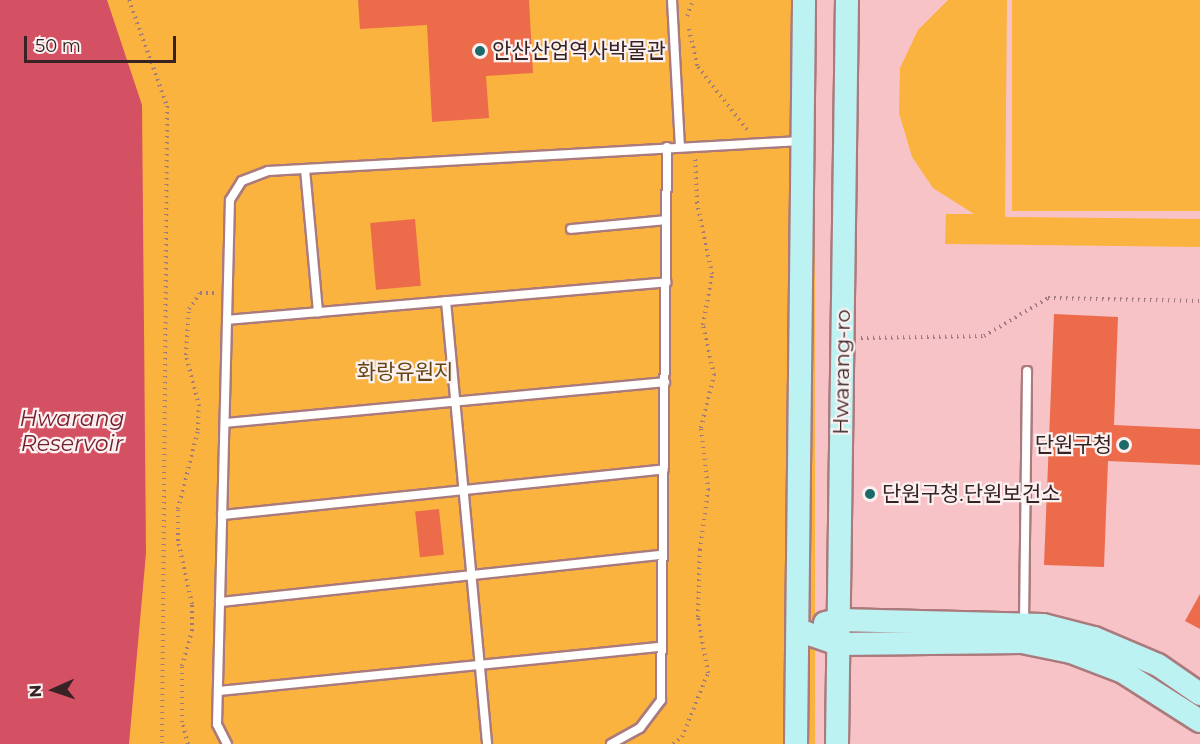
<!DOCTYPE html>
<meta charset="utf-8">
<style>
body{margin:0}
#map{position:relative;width:1200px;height:744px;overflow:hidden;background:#f8c3c6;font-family:Montserrat,"Noto Sans KR",sans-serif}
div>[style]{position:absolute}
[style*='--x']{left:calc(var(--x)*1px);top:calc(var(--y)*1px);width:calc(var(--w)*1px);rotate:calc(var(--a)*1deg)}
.green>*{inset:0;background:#fab33e;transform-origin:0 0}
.water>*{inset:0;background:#d45063}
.building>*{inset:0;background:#eb6b4b;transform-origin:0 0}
.path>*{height:4px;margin-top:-2px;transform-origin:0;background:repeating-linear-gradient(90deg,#a07a7c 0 1.5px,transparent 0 6px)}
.roads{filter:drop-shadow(2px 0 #aa7a7d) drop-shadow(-2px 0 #aa7a7d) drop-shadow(0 2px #aa7a7d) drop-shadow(0 -2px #aa7a7d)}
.lane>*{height:8px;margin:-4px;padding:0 4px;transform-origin:4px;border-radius:4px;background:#fff}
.secondary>*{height:22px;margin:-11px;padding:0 11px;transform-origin:11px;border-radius:11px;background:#bdf2f2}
.dots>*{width:16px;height:16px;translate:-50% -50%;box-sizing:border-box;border:3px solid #fcf1f1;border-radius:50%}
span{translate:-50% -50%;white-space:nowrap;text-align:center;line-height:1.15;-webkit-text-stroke:4.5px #fcf1f1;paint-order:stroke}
.poi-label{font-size:21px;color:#372324}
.left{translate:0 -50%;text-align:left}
.right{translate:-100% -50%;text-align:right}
.park-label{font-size:21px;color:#644410}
.street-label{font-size:21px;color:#372324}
.water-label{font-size:22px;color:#741f2e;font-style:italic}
.north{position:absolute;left:24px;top:660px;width:60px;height:60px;-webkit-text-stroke:4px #fcf1f1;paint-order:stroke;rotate:267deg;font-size:16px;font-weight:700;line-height:24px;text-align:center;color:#372324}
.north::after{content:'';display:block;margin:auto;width:21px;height:27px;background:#372324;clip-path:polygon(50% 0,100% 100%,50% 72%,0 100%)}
.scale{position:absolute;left:24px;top:36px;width:152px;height:27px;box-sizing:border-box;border:3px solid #372324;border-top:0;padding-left:8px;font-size:18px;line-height:21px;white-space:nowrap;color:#372324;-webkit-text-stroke:4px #fcf1f1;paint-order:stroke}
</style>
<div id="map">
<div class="green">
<div style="left:0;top:0;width:815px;height:744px"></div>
<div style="clip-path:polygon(948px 0,1007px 0,1005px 217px,1200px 219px,1200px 247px,945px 244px,946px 214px,974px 214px,933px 188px,912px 157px,899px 113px,900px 68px,918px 30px)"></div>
<div style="left:1012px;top:0;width:188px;height:211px"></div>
</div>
<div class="water">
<div style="clip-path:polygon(0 0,107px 0,142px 105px,146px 553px,129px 744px,0 744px)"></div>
</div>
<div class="building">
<div style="clip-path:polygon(358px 0,529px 0,533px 73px,486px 76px,489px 118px,432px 122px,427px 25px,360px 29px)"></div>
<div style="left:415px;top:219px;width:67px;height:45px;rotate:85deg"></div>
<div style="clip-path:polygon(1054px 314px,1118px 317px,1114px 425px,1200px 429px,1200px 465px,1108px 461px,1104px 567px,1044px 565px)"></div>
<div style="left:439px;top:509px;width:46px;height:24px;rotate:84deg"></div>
<div style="clip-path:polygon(1200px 594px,1200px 629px,1185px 621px)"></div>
</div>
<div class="path">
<div style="--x:129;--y:0;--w:113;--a:70.3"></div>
<div style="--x:167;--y:106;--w:638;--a:90.45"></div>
<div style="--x:687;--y:16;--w:17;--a:-69"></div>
<div style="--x:689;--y:29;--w:39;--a:77"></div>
<div style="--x:698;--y:67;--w:83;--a:51.9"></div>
<div style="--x:861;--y:338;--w:123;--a:-0.9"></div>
<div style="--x:984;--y:336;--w:74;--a:-30.7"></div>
<div style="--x:1048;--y:298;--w:152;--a:1.1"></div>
<div style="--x:188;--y:744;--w:23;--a:-105"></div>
<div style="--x:182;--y:722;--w:56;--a:-90"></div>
<div style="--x:182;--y:666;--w:36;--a:-74"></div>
<div style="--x:192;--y:631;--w:27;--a:-90"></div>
<div style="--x:192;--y:604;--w:65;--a:-102.5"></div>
<div style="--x:178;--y:541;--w:32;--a:-90"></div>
<div style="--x:178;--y:509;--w:81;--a:-75.8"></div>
<div style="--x:198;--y:430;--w:24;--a:-88"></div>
<div style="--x:199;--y:406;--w:53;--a:-104.3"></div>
<div style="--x:186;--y:355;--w:46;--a:-86.3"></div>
<div style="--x:189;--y:309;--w:19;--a:-55"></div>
<div style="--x:200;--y:293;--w:15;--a:0"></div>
<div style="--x:673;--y:744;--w:11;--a:-38"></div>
<div style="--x:682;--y:737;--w:69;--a:-67.9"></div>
<div style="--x:708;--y:673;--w:57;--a:-100.1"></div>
<div style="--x:698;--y:617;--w:67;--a:-88.3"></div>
<div style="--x:700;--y:550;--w:61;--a:-82.4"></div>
<div style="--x:708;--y:490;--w:62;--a:-96.4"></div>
<div style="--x:701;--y:428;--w:55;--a:-76.2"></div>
<div style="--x:714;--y:375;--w:51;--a:-102.4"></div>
<div style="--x:703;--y:325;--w:52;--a:-80"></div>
<div style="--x:712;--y:274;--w:73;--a:-101.9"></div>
<div style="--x:697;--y:203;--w:45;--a:-92.5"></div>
</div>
<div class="roads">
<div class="lane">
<div style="--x:672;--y:0;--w:146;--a:86.9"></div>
<div style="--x:305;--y:169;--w:144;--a:84.8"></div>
<div style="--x:571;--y:229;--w:95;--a:-5.4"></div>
<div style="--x:446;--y:301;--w:445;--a:84.7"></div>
<div style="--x:227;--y:320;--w:441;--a:-4.9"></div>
<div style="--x:225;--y:423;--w:442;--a:-5.3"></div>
<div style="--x:222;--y:515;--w:444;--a:-5.9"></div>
<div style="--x:220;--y:602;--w:445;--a:-6.1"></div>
<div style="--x:1024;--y:622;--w:251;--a:-89.3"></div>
<div style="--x:218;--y:691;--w:446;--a:-5.7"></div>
<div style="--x:227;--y:744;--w:22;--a:-117"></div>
<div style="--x:217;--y:724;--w:524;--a:-88.58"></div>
<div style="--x:230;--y:200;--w:22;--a:-58"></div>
<div style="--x:242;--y:181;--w:28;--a:-21"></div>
<div style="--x:268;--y:171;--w:534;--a:-3.22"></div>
<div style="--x:611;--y:744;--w:33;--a:-29"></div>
<div style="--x:640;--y:728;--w:35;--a:-53"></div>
<div style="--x:661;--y:700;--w:553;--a:-89.38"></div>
</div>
<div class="secondary">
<div style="--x:825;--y:623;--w:14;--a:-12"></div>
<div style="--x:839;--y:620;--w:204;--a:1.4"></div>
<div style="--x:1043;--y:625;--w:53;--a:14.3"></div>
<div style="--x:1094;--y:638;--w:69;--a:22.9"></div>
<div style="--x:1158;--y:665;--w:51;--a:34.6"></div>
<div style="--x:798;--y:630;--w:42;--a:19.3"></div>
<div style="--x:838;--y:644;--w:184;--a:-0.6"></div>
<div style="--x:1022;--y:642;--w:50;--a:11.5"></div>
<div style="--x:1071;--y:652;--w:56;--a:21"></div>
<div style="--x:1123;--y:672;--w:91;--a:32.5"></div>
<div style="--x:796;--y:744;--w:744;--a:-89.38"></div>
<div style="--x:837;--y:744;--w:744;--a:-89.23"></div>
</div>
</div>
<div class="dots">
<div style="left:480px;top:51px;background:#1e6a6a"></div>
<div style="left:1124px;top:445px;background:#1e6a6a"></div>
<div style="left:870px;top:494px;background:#1e6a6a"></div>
</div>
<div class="poi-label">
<span class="left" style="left:492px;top:51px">안산산업역사박물관</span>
<span class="right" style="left:1112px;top:445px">단원구청</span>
<span class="left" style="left:882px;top:494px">단원구청.단원보건소</span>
</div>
<div class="park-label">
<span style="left:405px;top:372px">화랑유원지</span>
</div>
<div class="street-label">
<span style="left:842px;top:372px;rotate:-89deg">Hwarang-ro</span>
</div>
<div class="water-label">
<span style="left:72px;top:431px">Hwarang<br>Reservoir</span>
</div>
<div class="north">N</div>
<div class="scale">50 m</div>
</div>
